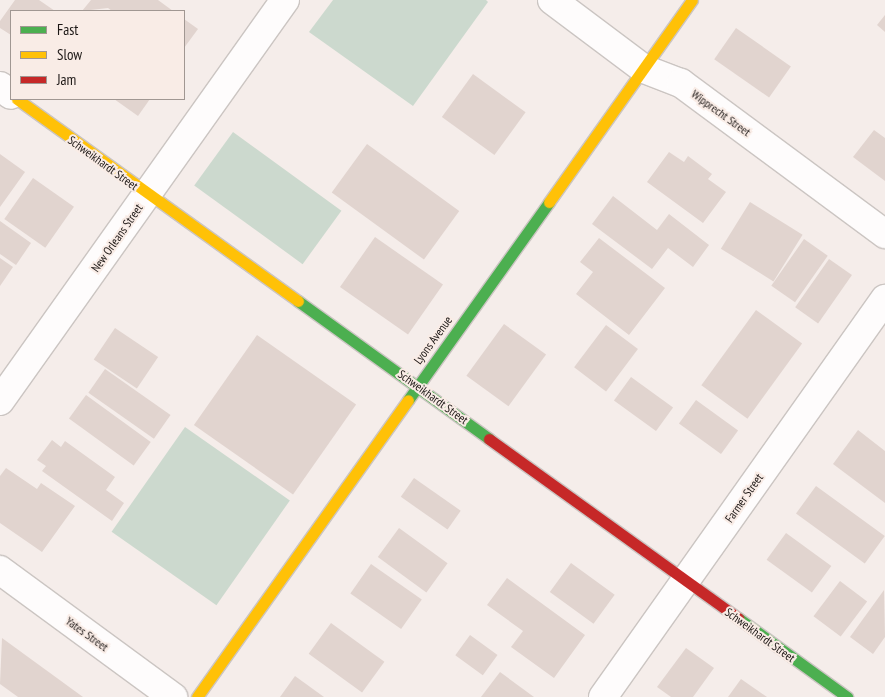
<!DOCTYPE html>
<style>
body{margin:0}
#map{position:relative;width:885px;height:697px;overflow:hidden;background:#f5edea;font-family:"PT Sans Narrow",sans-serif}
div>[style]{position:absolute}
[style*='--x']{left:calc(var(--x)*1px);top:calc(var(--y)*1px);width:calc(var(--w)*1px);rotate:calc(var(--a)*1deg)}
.green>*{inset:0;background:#ccd9ce;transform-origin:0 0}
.building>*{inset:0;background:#e1d4cf;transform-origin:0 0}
.roads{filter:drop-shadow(1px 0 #cbc5c2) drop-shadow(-1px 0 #cbc5c2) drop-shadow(0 1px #cbc5c2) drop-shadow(0 -1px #cbc5c2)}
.street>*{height:28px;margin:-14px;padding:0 14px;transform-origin:14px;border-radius:14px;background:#fefcfc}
.fast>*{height:11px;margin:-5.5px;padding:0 5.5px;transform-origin:5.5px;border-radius:5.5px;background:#4caf50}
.slow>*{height:11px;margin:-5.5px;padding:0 5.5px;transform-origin:5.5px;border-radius:5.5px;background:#ffc107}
.jam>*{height:11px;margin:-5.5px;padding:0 5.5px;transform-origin:5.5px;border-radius:5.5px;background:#c62828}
span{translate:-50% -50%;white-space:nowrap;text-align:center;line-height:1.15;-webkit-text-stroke:4px #f9ece6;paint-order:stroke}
.street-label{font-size:12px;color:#1c1715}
.legend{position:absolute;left:10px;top:10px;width:175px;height:90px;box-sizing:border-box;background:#f9ece6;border:1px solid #a19792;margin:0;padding:6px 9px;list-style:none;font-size:15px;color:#1c1715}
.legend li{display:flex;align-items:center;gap:10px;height:25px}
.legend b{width:25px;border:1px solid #a19792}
</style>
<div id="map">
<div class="green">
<div style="clip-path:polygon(333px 0,486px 0,488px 2px,413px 106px,309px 32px)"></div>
<div style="left:233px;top:132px;width:134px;height:66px;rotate:36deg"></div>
<div style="left:185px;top:427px;width:128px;height:128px;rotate:35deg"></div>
</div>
<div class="building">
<div style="clip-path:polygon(15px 0,39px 0,55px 11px,11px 11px,11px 35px,0 28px,0 21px)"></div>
<div style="clip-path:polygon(91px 0,158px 0,173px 11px,112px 11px,108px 8px,82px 11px)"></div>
<div style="clip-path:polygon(885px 15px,885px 32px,877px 25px)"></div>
<div style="clip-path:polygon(184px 19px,198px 29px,184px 48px)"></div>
<div style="left:736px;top:28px;width:67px;height:38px;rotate:35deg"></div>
<div style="left:473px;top:74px;width:65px;height:53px;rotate:36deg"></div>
<div style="clip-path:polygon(114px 99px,150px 99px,138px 116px)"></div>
<div style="clip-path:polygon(874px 130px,885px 138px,885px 181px,853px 157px)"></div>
<div style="left:367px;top:144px;width:114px;height:60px;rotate:36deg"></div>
<div style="clip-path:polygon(669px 152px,684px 162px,688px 156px,712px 174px,708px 179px,726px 192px,703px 223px,647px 182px)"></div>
<div style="clip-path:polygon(0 154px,25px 172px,0 207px)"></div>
<div style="left:33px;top:178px;width:50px;height:50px;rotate:35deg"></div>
<div style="clip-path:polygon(613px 196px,657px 230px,669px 214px,709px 245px,693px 267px,668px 248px,652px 269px,592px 224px)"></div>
<div style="left:750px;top:202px;width:62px;height:55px;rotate:32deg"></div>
<div style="clip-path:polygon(0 221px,31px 243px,16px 265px,0 254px)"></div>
<div style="left:375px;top:237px;width:83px;height:61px;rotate:35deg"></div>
<div style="clip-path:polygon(599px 238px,665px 288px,629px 335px,576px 294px,593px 272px,580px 262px)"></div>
<div style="left:804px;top:239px;width:29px;height:57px;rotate:35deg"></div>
<div style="clip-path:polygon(0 258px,13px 267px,0 286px)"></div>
<div style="left:829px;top:259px;width:28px;height:59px;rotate:35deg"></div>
<div style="left:756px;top:310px;width:57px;height:93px;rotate:36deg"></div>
<div style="left:504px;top:324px;width:52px;height:64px;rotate:36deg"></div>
<div style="left:606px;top:325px;width:40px;height:53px;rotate:37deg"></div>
<div style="left:115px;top:328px;width:52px;height:38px;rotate:34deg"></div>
<div style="left:257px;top:335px;width:121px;height:110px;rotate:35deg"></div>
<div style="left:105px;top:369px;width:80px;height:29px;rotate:35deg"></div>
<div style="left:631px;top:377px;width:52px;height:29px;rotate:36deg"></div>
<div style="left:86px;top:395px;width:80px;height:29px;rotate:36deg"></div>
<div style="left:696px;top:400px;width:52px;height:29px;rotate:36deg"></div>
<div style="clip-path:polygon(858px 430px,885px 451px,885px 503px,833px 464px)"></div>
<div style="clip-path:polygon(52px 440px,61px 447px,65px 441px,115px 477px,106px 490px,124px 503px,112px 521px,42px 471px,46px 466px,37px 460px)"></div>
<div style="clip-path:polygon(6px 468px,37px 489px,41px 483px,75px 506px,42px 552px,0 523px,0 476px)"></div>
<div style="left:414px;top:478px;width:57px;height:23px;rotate:35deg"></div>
<div style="left:816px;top:486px;width:85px;height:34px;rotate:36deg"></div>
<div style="left:399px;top:528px;width:60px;height:36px;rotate:36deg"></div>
<div style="left:786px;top:533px;width:56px;height:33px;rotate:36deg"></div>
<div style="left:571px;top:563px;width:54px;height:36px;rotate:36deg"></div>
<div style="left:371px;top:564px;width:62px;height:36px;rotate:35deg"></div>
<div style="clip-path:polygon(507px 578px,585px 635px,554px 678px,511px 647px,523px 631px,487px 605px)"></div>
<div style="left:840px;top:581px;width:34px;height:44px;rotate:37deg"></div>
<div style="clip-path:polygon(884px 590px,885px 637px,873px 654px,850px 637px)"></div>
<div style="left:331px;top:623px;width:66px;height:38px;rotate:36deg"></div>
<div style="left:470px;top:635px;width:34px;height:25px;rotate:36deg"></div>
<div style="clip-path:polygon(2px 638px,83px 697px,18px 697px,0 684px)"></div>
<div style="clip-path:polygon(686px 648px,714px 668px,693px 697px,671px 697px,657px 687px)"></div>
<div style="clip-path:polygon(500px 672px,534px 697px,481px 697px)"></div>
<div style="clip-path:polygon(295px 676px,324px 697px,280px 697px)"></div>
<div style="clip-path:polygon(741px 679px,767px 697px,728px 697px)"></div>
</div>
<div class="roads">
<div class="street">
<div style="--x:552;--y:0;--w:115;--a:36.9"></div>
<div style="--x:644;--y:69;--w:40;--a:21"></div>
<div style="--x:681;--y:83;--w:254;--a:36.5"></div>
<div style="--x:0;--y:86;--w:14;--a:39"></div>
<div style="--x:0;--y:401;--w:492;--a:-54.6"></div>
<div style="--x:0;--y:570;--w:215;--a:36.3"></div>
<div style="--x:603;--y:697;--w:488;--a:-54.7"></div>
</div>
<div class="fast">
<div style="--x:298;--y:301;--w:236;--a:35.8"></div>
<div style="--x:408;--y:400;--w:243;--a:-54.5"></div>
<div style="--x:738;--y:618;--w:135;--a:35.9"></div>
</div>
<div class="slow">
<div style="--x:17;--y:99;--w:346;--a:35.7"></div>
<div style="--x:549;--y:202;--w:247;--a:-54.7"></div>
<div style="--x:197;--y:697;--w:364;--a:-54.6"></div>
</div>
<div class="jam">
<div style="--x:489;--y:439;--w:307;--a:35.7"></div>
</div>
</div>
<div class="street-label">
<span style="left:721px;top:113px;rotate:36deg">Wipprecht Street</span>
<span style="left:103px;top:163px;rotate:36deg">Schweikhardt Street</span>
<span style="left:117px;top:238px;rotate:-55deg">New Orleans Street</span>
<span style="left:433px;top:340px;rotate:-54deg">Lyons Avenue</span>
<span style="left:433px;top:397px;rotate:36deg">Schweikhardt Street</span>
<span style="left:744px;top:498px;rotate:-55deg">Farmer Street</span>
<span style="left:87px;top:634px;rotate:36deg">Yates Street</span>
<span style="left:760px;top:635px;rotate:36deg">Schweikhardt Street</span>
</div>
<ul class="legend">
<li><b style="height:6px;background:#4caf50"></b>Fast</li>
<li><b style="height:6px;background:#ffc107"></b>Slow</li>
<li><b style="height:6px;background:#c62828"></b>Jam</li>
</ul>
</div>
